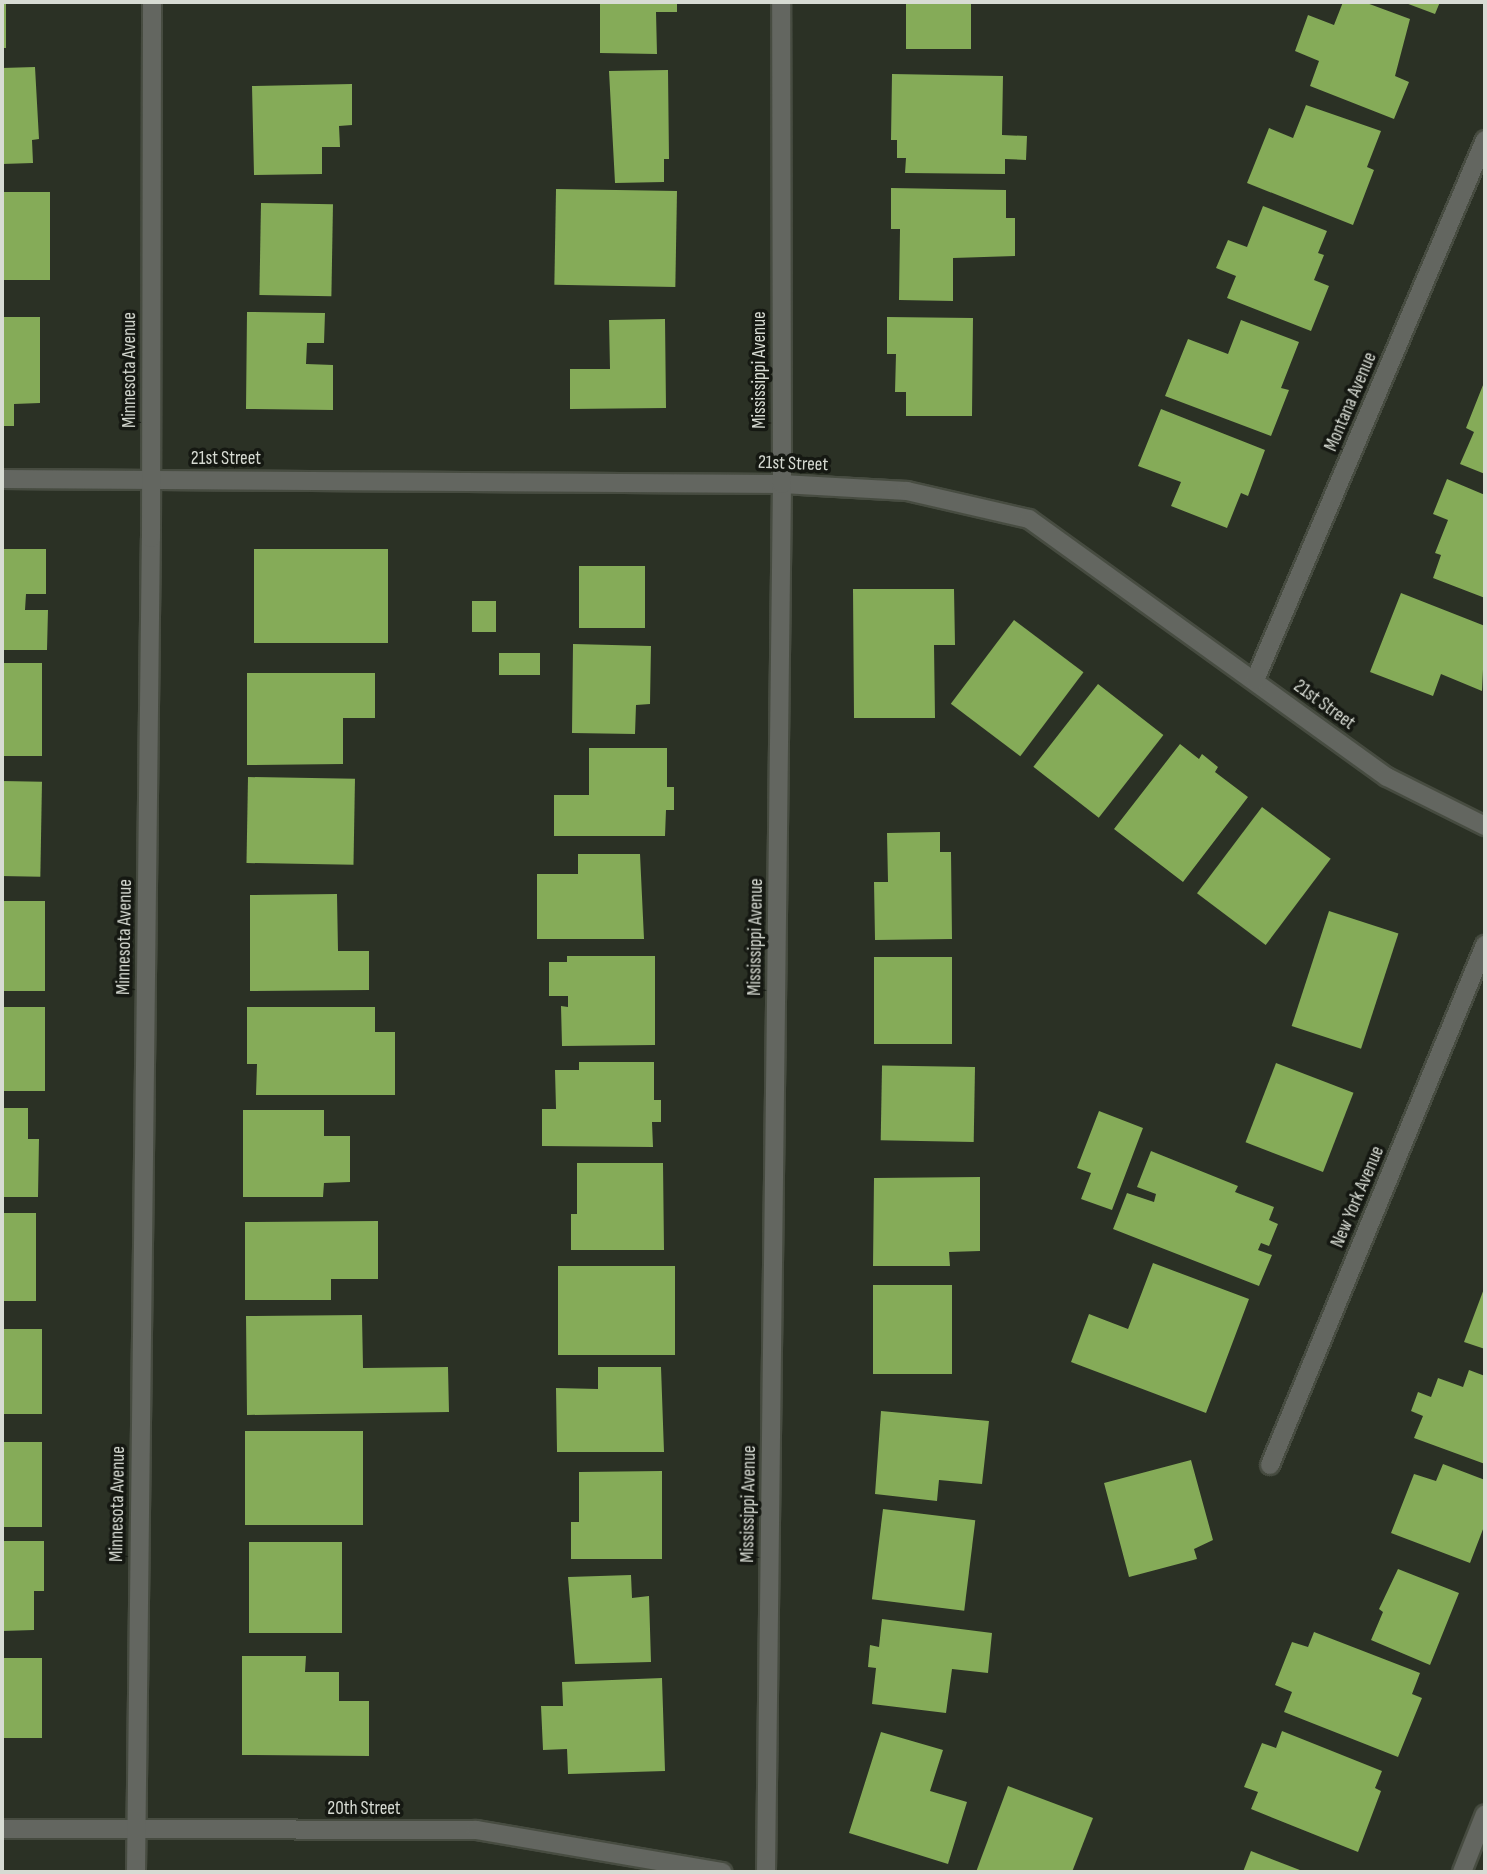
<!DOCTYPE html>
<style>
body{margin:0}
#map{position:relative;width:1487px;height:1874px;overflow:hidden;background:#2b3125;font-family:"Sofia Sans Condensed",sans-serif}
div>[style]{position:absolute}
[style*='--x']{left:calc(var(--x)*1px);top:calc(var(--y)*1px);width:calc(var(--w)*1px);rotate:calc(var(--a)*1deg)}
.building>*{inset:0;background:#85ab58;transform-origin:0 0}
.roads{filter:drop-shadow(2px 0 #474c41) drop-shadow(-2px 0 #474c41) drop-shadow(0 2px #474c41) drop-shadow(0 -2px #474c41)}
.street>*{height:18px;margin:-9px;padding:0 9px;transform-origin:9px;border-radius:9px;background:#636660}
span{translate:-50% -50%;white-space:nowrap;text-align:center;line-height:1.15;-webkit-text-stroke:7px #151812;paint-order:stroke}
.street-label{font-size:19px;color:#d7dbd3}
.frame{position:absolute;inset:0;border:4px solid #d7dbd3;pointer-events:none}
</style>
<div id="map">
<div class="building">
<div style="left:2px;top:2px;width:4px;height:46px"></div>
<div style="clip-path:polygon(600px 2px,677px 2px,677px 12px,656px 12px,657px 54px,600px 53px)"></div>
<div style="left:906px;top:2px;width:65px;height:47px"></div>
<div style="clip-path:polygon(1343px 2px,1364px 2px,1410px 19px,1395px 76px,1409px 82px,1394px 119px,1310px 86px,1319px 61px,1295px 51px,1308px 15px,1334px 25px)"></div>
<div style="clip-path:polygon(1403px 2px,1440px 2px,1435px 14px)"></div>
<div style="clip-path:polygon(35px 67px,39px 139px,32px 140px,33px 163px,2px 164px,2px 68px)"></div>
<div style="clip-path:polygon(668px 70px,669px 159px,664px 159px,664px 182px,615px 183px,609px 71px)"></div>
<div style="clip-path:polygon(892px 74px,1003px 76px,1002px 135px,1027px 136px,1026px 160px,1005px 159px,1005px 174px,905px 173px,906px 158px,897px 158px,897px 140px,891px 140px)"></div>
<div style="clip-path:polygon(352px 84px,352px 125px,339px 126px,340px 147px,322px 147px,322px 174px,254px 175px,252px 86px)"></div>
<div style="clip-path:polygon(1306px 105px,1381px 131px,1367px 167px,1374px 170px,1353px 225px,1247px 183px,1269px 128px,1293px 138px)"></div>
<div style="clip-path:polygon(891px 188px,1006px 190px,1006px 218px,1015px 218px,1015px 256px,953px 258px,953px 301px,899px 300px,900px 229px,891px 229px)"></div>
<div style="left:677px;top:191px;width:96px;height:121px;rotate:91deg"></div>
<div style="left:2px;top:192px;width:48px;height:88px"></div>
<div style="left:261px;top:203px;width:72px;height:92px;rotate:1deg"></div>
<div style="clip-path:polygon(1263px 206px,1327px 231px,1318px 253px,1324px 255px,1314px 280px,1329px 286px,1311px 331px,1227px 298px,1236px 276px,1216px 268px,1228px 240px,1247px 247px)"></div>
<div style="clip-path:polygon(247px 312px,325px 313px,324px 343px,307px 343px,306px 364px,333px 365px,333px 410px,246px 409px)"></div>
<div style="clip-path:polygon(2px 317px,40px 317px,40px 403px,14px 404px,14px 426px,2px 426px)"></div>
<div style="clip-path:polygon(887px 317px,973px 318px,972px 416px,906px 416px,906px 392px,895px 392px,896px 354px,887px 354px)"></div>
<div style="clip-path:polygon(665px 319px,666px 408px,570px 409px,570px 369px,610px 369px,609px 320px)"></div>
<div style="clip-path:polygon(1241px 320px,1299px 342px,1281px 388px,1289px 390px,1271px 436px,1165px 396px,1188px 339px,1228px 354px)"></div>
<div style="clip-path:polygon(1485px 380px,1485px 474px,1460px 464px,1474px 432px,1466px 428px)"></div>
<div style="clip-path:polygon(1161px 409px,1265px 450px,1248px 496px,1241px 493px,1227px 528px,1171px 506px,1181px 482px,1138px 466px)"></div>
<div style="clip-path:polygon(1447px 479px,1485px 495px,1485px 598px,1433px 578px,1441px 555px,1435px 553px,1448px 520px,1433px 514px)"></div>
<div style="clip-path:polygon(2px 549px,46px 549px,46px 594px,26px 594px,25px 610px,48px 610px,47px 650px,2px 650px)"></div>
<div style="left:254px;top:549px;width:134px;height:94px"></div>
<div style="left:579px;top:566px;width:66px;height:62px"></div>
<div style="clip-path:polygon(853px 589px,954px 589px,955px 645px,934px 645px,935px 718px,854px 718px)"></div>
<div style="clip-path:polygon(1401px 593px,1485px 626px,1482px 691px,1441px 674px,1433px 696px,1370px 672px)"></div>
<div style="left:472px;top:601px;width:24px;height:31px"></div>
<div style="left:1014px;top:620px;width:87px;height:105px;rotate:37deg"></div>
<div style="clip-path:polygon(573px 644px,651px 646px,650px 704px,636px 705px,635px 734px,572px 733px)"></div>
<div style="left:540px;top:653px;width:22px;height:41px;rotate:90deg"></div>
<div style="left:2px;top:663px;width:40px;height:93px"></div>
<div style="clip-path:polygon(247px 673px,375px 673px,375px 718px,343px 718px,343px 764px,247px 765px)"></div>
<div style="left:1098px;top:684px;width:83px;height:105px;rotate:38deg"></div>
<div style="clip-path:polygon(1180px 744px,1199px 759px,1202px 754px,1218px 767px,1215px 772px,1248px 797px,1183px 882px,1114px 829px)"></div>
<div style="clip-path:polygon(589px 748px,667px 748px,667px 787px,674px 787px,674px 810px,666px 810px,665px 836px,554px 836px,554px 795px,589px 795px)"></div>
<div style="left:248px;top:777px;width:107px;height:86px;rotate:1deg"></div>
<div style="left:2px;top:781px;width:40px;height:95px;rotate:1deg"></div>
<div style="left:1262px;top:807px;width:86px;height:108px;rotate:37deg"></div>
<div style="clip-path:polygon(940px 832px,940px 852px,951px 852px,952px 939px,875px 940px,874px 882px,888px 882px,887px 833px)"></div>
<div style="clip-path:polygon(578px 854px,640px 854px,644px 939px,537px 939px,537px 874px,578px 874px)"></div>
<div style="clip-path:polygon(337px 894px,338px 951px,369px 951px,369px 990px,250px 991px,250px 895px)"></div>
<div style="left:2px;top:901px;width:43px;height:90px"></div>
<div style="left:1329px;top:911px;width:73px;height:121px;rotate:18deg"></div>
<div style="clip-path:polygon(567px 956px,655px 956px,655px 1045px,562px 1046px,561px 1006px,568px 1007px,568px 996px,549px 996px,549px 962px,567px 962px)"></div>
<div style="left:874px;top:957px;width:78px;height:87px"></div>
<div style="left:2px;top:1007px;width:43px;height:84px"></div>
<div style="clip-path:polygon(247px 1007px,375px 1007px,375px 1032px,395px 1032px,395px 1095px,256px 1095px,257px 1064px,247px 1064px)"></div>
<div style="clip-path:polygon(579px 1062px,654px 1062px,654px 1100px,661px 1100px,661px 1122px,652px 1122px,653px 1147px,542px 1146px,542px 1109px,556px 1109px,555px 1070px,579px 1070px)"></div>
<div style="left:1276px;top:1063px;width:83px;height:85px;rotate:21deg"></div>
<div style="left:975px;top:1067px;width:75px;height:93px;rotate:91deg"></div>
<div style="clip-path:polygon(2px 1108px,28px 1108px,28px 1139px,39px 1139px,38px 1197px,2px 1197px)"></div>
<div style="clip-path:polygon(243px 1110px,324px 1110px,324px 1136px,350px 1136px,350px 1182px,324px 1183px,323px 1197px,243px 1197px)"></div>
<div style="clip-path:polygon(1099px 1111px,1143px 1128px,1112px 1210px,1081px 1199px,1091px 1173px,1077px 1168px)"></div>
<div style="clip-path:polygon(1151px 1151px,1238px 1186px,1235px 1192px,1274px 1207px,1269px 1220px,1278px 1224px,1269px 1246px,1261px 1243px,1258px 1250px,1272px 1255px,1259px 1286px,1113px 1229px,1127px 1193px,1154px 1202px,1156px 1194px,1137px 1187px)"></div>
<div style="clip-path:polygon(577px 1163px,663px 1163px,664px 1250px,571px 1250px,571px 1214px,577px 1214px)"></div>
<div style="clip-path:polygon(980px 1177px,980px 1251px,949px 1252px,950px 1266px,873px 1266px,874px 1178px)"></div>
<div style="left:2px;top:1213px;width:34px;height:88px"></div>
<div style="clip-path:polygon(378px 1221px,378px 1279px,331px 1279px,331px 1300px,245px 1300px,245px 1222px)"></div>
<div style="clip-path:polygon(1153px 1263px,1249px 1299px,1206px 1413px,1071px 1362px,1089px 1314px,1128px 1329px)"></div>
<div style="left:558px;top:1266px;width:117px;height:89px"></div>
<div style="left:873px;top:1285px;width:79px;height:89px"></div>
<div style="clip-path:polygon(1485px 1286px,1485px 1349px,1464px 1342px)"></div>
<div style="clip-path:polygon(362px 1315px,363px 1368px,448px 1367px,449px 1412px,247px 1415px,246px 1316px)"></div>
<div style="left:2px;top:1329px;width:40px;height:85px"></div>
<div style="clip-path:polygon(598px 1367px,661px 1367px,664px 1452px,557px 1452px,556px 1388px,598px 1389px)"></div>
<div style="clip-path:polygon(1469px 1370px,1485px 1376px,1485px 1464px,1414px 1438px,1423px 1416px,1411px 1411px,1418px 1392px,1431px 1397px,1438px 1378px,1463px 1387px)"></div>
<div style="clip-path:polygon(881px 1411px,989px 1421px,982px 1484px,939px 1480px,937px 1501px,875px 1494px)"></div>
<div style="left:245px;top:1431px;width:118px;height:94px"></div>
<div style="left:2px;top:1442px;width:40px;height:85px"></div>
<div style="clip-path:polygon(1191px 1460px,1213px 1540px,1194px 1549px,1197px 1559px,1129px 1577px,1104px 1483px)"></div>
<div style="clip-path:polygon(1443px 1464px,1485px 1480px,1485px 1524px,1470px 1563px,1391px 1533px,1414px 1474px,1436px 1481px)"></div>
<div style="clip-path:polygon(662px 1471px,662px 1559px,571px 1559px,571px 1522px,579px 1522px,579px 1472px)"></div>
<div style="left:883px;top:1509px;width:93px;height:91px;rotate:7deg"></div>
<div style="clip-path:polygon(2px 1541px,44px 1541px,44px 1591px,34px 1591px,34px 1630px,2px 1631px)"></div>
<div style="left:249px;top:1542px;width:93px;height:91px"></div>
<div style="clip-path:polygon(1398px 1569px,1459px 1593px,1430px 1665px,1371px 1640px,1383px 1612px,1379px 1609px)"></div>
<div style="clip-path:polygon(631px 1575px,632px 1598px,649px 1596px,651px 1662px,575px 1664px,568px 1577px)"></div>
<div style="clip-path:polygon(882px 1619px,992px 1633px,988px 1673px,952px 1669px,946px 1713px,872px 1704px,876px 1668px,868px 1667px,870px 1645px,879px 1647px)"></div>
<div style="clip-path:polygon(1314px 1632px,1420px 1673px,1412px 1694px,1422px 1698px,1398px 1757px,1284px 1712px,1292px 1692px,1275px 1685px,1292px 1642px,1308px 1647px)"></div>
<div style="clip-path:polygon(242px 1656px,306px 1656px,305px 1672px,339px 1672px,339px 1701px,369px 1701px,369px 1756px,242px 1755px)"></div>
<div style="left:2px;top:1658px;width:40px;height:80px"></div>
<div style="clip-path:polygon(662px 1678px,665px 1771px,568px 1774px,567px 1749px,543px 1750px,541px 1706px,563px 1706px,562px 1682px)"></div>
<div style="clip-path:polygon(1282px 1731px,1382px 1771px,1375px 1788px,1381px 1791px,1358px 1852px,1251px 1809px,1258px 1792px,1244px 1787px,1262px 1743px,1276px 1748px)"></div>
<div style="clip-path:polygon(881px 1732px,943px 1750px,930px 1791px,967px 1802px,948px 1864px,849px 1833px)"></div>
<div style="clip-path:polygon(1008px 1786px,1093px 1818px,1072px 1872px,976px 1872px)"></div>
<div style="clip-path:polygon(1251px 1851px,1305px 1872px,1243px 1872px)"></div>
</div>
<div class="roads">
<div class="street">
<div style="--x:2;--y:479;--w:780;--a:0.37"></div>
<div style="--x:782;--y:484;--w:125;--a:3.2"></div>
<div style="--x:907;--y:491;--w:125;--a:12.9"></div>
<div style="--x:1029;--y:519;--w:441;--a:35.8"></div>
<div style="--x:1387;--y:777;--w:110;--a:26.6"></div>
<div style="--x:1255;--y:680;--w:587;--a:-66.93"></div>
<div style="--x:1270;--y:1465;--w:563;--a:-67.54"></div>
<div style="--x:2;--y:1829;--w:474;--a:0.1"></div>
<div style="--x:476;--y:1830;--w:250;--a:9.7"></div>
<div style="--x:136;--y:1872;--w:1334;--a:-89.36"></div>
<div style="--x:151;--y:538;--w:536;--a:-89.89"></div>
<div style="--x:766;--y:1872;--w:1388;--a:-89.34"></div>
<div style="--x:782;--y:484;--w:482;--a:-90.1"></div>
<div style="--x:1462;--y:1872;--w:62;--a:-68.4"></div>
</div>
</div>
<div class="street-label">
<span style="left:130px;top:370px;rotate:-90deg">Minnesota Avenue</span>
<span style="left:760px;top:370px;rotate:-90deg">Mississippi Avenue</span>
<span style="left:1351px;top:402px;rotate:-67deg">Montana Avenue</span>
<span style="left:226px;top:459px">21st Street</span>
<span style="left:793px;top:464px;rotate:2deg">21st Street</span>
<span style="left:1324px;top:705px;rotate:36deg">21st Street</span>
<span style="left:125px;top:937px;rotate:-89deg">Minnesota Avenue</span>
<span style="left:756px;top:937px;rotate:-89deg">Mississippi Avenue</span>
<span style="left:1358px;top:1197px;rotate:-67deg">New York Avenue</span>
<span style="left:118px;top:1504px;rotate:-89deg">Minnesota Avenue</span>
<span style="left:749px;top:1504px;rotate:-89deg">Mississippi Avenue</span>
<span style="left:364px;top:1809px">20th Street</span>
</div>
<div class="frame"></div>
</div>
